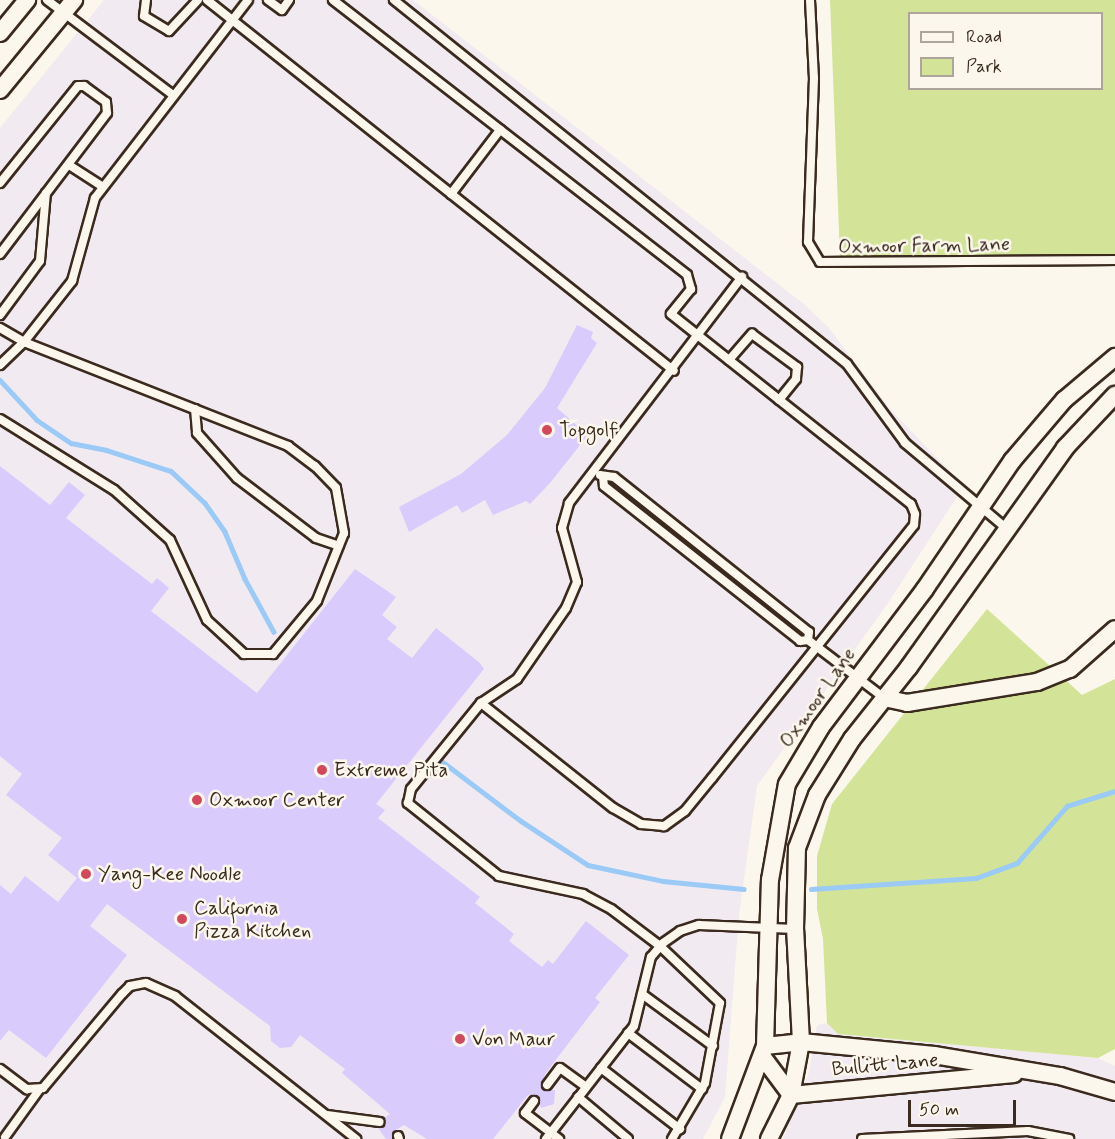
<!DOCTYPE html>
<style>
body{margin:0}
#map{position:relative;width:1115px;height:1139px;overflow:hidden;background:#fbf7ec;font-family:Mynerve,sans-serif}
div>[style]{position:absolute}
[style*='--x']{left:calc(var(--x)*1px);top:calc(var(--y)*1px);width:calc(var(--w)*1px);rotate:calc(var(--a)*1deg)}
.built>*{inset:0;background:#f1eaf1}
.green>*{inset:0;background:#d3e498}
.stream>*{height:4.5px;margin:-2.25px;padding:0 2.25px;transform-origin:2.25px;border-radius:2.25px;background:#9acaf5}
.building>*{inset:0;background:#dacbfd}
.roads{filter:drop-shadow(2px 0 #3b2a1e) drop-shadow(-2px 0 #3b2a1e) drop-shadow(0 2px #3b2a1e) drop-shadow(0 -2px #3b2a1e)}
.lane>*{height:8px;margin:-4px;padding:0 4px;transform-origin:4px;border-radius:4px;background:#fbf7ec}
.street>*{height:16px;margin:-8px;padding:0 8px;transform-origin:8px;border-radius:8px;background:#fbf7ec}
.dots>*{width:16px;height:16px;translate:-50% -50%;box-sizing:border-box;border:3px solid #fbf7ec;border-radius:50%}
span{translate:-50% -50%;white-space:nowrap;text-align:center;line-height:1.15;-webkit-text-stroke:5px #fbf7ec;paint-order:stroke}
.street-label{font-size:20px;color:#3b2a1e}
.poi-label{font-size:20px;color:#3b2a1e}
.left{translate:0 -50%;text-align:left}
.legend{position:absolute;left:908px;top:12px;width:195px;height:78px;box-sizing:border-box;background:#fbf7ec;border:2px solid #aea59a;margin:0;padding:8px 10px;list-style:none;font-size:18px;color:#3b2a1e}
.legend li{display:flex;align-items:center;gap:12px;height:30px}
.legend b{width:30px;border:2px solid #aea59a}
.scale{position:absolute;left:908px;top:1100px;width:108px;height:27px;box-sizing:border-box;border:3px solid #3b2a1e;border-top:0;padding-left:8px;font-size:18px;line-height:21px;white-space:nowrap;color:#3b2a1e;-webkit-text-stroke:4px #fbf7ec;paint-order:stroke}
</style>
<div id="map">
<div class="built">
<div style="clip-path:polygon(104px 0,413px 0,805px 305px,829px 328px,890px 409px,964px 486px,888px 603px,757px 786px,739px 915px,725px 1097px,703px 1139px,0 1139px,0 128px)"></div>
<div style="clip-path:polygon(827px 1023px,838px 1034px,1098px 1058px,1115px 1066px,1115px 1139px,783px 1139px,809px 1072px,817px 1025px)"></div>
</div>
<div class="green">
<div style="clip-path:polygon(evenodd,830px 0,1115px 0,1115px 255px,840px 258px,830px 0,910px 14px,1102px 14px,1102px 88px,910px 88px,910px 14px)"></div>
<div style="clip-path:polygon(987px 609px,1082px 695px,1115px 679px,1115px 1049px,1098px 1058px,838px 1034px,827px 1023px,823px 939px,817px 909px,817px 856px,832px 804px)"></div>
</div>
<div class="stream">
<div style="--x:0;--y:380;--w:54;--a:47.2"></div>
<div style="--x:37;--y:420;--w:41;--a:34.1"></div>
<div style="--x:71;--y:443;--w:36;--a:11"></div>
<div style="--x:106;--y:450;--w:68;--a:17.9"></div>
<div style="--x:171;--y:471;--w:47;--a:43.3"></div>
<div style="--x:205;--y:503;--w:35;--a:55"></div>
<div style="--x:225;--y:532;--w:51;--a:66.9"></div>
<div style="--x:245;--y:579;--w:60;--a:61.3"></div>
<div style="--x:443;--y:762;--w:98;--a:37.1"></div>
<div style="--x:521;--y:821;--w:80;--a:33.3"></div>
<div style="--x:588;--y:865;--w:77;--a:12"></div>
<div style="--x:663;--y:881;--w:81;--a:5.6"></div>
<div style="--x:811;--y:889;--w:165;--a:-3.8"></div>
<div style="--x:976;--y:878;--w:44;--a:-20.1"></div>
<div style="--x:1017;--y:863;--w:76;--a:-48.7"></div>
<div style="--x:1067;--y:806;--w:50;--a:-17.4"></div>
</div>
<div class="building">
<div style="clip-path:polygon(577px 325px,593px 332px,591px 338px,597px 343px,557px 408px,588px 435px,550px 483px,530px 504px,526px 501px,493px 515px,485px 500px,462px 513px,457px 505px,409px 532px,399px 507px,461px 474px,507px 435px,545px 388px)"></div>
<div style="clip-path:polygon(0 466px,50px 505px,69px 482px,85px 495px,66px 518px,152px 584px,157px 578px,169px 588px,151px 611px,257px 693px,355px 569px,396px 597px,382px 615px,397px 627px,387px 639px,412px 658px,436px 628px,480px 663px,484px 669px,376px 804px,385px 810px,378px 818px,480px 897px,475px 903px,514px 934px,509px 941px,542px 967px,548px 960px,553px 964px,586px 921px,629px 955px,595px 998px,600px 1002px,545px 1074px,541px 1087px,546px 1091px,555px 1090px,554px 1104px,541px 1108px,538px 1096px,528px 1095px,493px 1139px,427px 1139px,404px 1125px,393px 1132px,392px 1139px,386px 1139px,378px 1128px,385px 1126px,384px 1118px,390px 1114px,342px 1073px,345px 1069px,300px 1035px,291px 1047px,280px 1048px,271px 1041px,270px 1026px,107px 904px,90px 926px,127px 955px,46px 1058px,9px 1030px,0 1041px,0 885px,11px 894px,25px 876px,58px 902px,77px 878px,48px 855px,62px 838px,6px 795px,22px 774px,0 756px)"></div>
</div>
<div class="roads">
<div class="lane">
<div style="--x:47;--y:0;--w:158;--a:37"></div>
<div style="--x:146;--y:0;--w:16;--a:97"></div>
<div style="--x:144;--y:16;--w:29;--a:31"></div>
<div style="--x:169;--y:31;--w:42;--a:-46.9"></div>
<div style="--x:207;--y:0;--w:596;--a:38.46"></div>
<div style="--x:268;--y:0;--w:17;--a:36"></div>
<div style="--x:282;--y:10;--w:12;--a:-55"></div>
<div style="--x:333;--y:0;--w:448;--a:37.8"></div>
<div style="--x:687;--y:275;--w:15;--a:74"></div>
<div style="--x:691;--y:289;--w:32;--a:129"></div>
<div style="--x:671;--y:314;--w:306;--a:38.4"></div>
<div style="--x:911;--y:504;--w:11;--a:68"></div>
<div style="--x:915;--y:514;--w:11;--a:95"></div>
<div style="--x:914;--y:525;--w:324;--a:128.6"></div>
<div style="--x:712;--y:778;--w:43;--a:129.3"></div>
<div style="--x:685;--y:811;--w:26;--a:144"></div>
<div style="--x:664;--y:826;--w:23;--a:-175"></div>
<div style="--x:641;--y:824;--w:32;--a:-150"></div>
<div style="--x:613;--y:808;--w:169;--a:-141.5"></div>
<div style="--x:394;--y:0;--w:581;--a:38.78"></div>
<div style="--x:847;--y:364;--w:98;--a:53.7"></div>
<div style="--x:905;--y:443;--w:133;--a:40.1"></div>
<div style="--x:810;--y:0;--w:78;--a:87.1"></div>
<div style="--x:814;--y:78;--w:164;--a:92.1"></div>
<div style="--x:808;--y:242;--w:23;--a:59"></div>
<div style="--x:820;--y:262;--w:295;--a:-0.4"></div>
<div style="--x:69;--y:165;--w:40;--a:32.9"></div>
<div style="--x:0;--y:183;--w:124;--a:-51.2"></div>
<div style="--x:78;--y:86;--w:6;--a:0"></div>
<div style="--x:84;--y:86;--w:27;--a:36"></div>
<div style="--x:106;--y:102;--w:11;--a:85"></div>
<div style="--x:107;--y:113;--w:177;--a:127.2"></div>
<div style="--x:451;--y:194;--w:81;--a:-52.6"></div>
<div style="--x:0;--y:315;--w:67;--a:-53.5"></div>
<div style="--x:40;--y:261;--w:68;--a:-85"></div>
<div style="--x:0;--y:328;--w:28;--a:30"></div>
<div style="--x:24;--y:342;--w:284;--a:21.5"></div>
<div style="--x:288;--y:446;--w:34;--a:37"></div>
<div style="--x:315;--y:466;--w:30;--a:46"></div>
<div style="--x:336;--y:488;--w:46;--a:79.9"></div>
<div style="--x:344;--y:533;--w:73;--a:111.7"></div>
<div style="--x:317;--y:601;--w:69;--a:129.7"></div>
<div style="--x:273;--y:654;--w:29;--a:180"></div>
<div style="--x:244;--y:654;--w:50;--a:-137.4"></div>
<div style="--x:207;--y:620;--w:88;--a:-114.8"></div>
<div style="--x:170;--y:540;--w:75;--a:-138.2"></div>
<div style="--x:114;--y:490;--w:134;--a:-148.1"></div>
<div style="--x:729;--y:360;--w:35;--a:-49"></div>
<div style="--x:752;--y:334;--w:56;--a:36.3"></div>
<div style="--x:797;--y:367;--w:12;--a:95"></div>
<div style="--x:796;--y:379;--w:27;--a:129"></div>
<div style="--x:0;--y:365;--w:33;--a:-44"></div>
<div style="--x:24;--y:342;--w:78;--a:-51.8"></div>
<div style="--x:72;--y:281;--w:86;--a:-74.5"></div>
<div style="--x:95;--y:198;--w:250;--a:-52.3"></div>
<div style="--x:195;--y:409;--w:24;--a:85"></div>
<div style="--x:197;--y:433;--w:60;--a:48.4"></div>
<div style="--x:237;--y:478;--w:99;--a:37.2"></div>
<div style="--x:316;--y:538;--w:24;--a:19"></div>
<div style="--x:600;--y:475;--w:14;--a:8"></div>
<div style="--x:614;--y:477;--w:249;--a:38.5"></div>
<div style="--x:809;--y:632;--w:8;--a:97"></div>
<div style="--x:603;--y:477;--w:9;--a:84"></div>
<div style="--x:604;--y:486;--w:250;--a:38.3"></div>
<div style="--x:800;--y:641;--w:8;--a:-7"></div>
<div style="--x:808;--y:640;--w:96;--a:37.3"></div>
<div style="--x:642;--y:994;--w:88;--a:36.2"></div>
<div style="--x:628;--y:1033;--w:93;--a:37.1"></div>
<div style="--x:601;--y:1068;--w:100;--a:37.7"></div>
<div style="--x:0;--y:1069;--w:34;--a:37"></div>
<div style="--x:27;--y:1089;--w:16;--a:-4"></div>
<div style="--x:43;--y:1088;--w:123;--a:-50"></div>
<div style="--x:122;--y:994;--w:11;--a:-45"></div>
<div style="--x:130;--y:986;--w:16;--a:-11"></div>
<div style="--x:146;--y:983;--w:32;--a:24"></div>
<div style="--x:175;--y:996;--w:231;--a:38.3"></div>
<div style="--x:547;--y:1085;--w:21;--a:-53"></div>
<div style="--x:560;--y:1068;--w:32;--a:36"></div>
<div style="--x:578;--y:1097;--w:65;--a:40"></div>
<div style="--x:534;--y:1101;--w:15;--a:127"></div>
<div style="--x:525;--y:1113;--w:43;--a:37.4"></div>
<div style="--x:327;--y:1115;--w:53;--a:7.5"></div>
<div style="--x:398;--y:1136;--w:3;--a:72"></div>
<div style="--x:5;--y:1137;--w:58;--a:-54.1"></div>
<div style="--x:546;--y:1139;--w:143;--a:-52.1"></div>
<div style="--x:634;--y:1026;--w:71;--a:-76.2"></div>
<div style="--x:651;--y:957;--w:18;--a:-49"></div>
<div style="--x:663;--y:943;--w:21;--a:-35"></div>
<div style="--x:680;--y:931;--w:20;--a:-18"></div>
<div style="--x:699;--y:925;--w:96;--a:2.4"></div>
<div style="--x:672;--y:1139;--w:65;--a:-59.5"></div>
<div style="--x:705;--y:1083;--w:81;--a:-79.4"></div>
<div style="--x:720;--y:1003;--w:83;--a:-136.5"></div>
<div style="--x:660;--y:946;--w:61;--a:-142.9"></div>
<div style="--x:611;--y:909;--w:32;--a:-152"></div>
<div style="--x:583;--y:894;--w:86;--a:-167.9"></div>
<div style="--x:499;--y:876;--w:117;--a:-141.3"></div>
<div style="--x:408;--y:803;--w:14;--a:-78"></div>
<div style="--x:411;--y:789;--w:111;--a:-50.9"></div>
<div style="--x:481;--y:703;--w:43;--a:-33.7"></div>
<div style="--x:517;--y:679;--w:86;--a:-55.4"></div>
<div style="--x:566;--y:608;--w:28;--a:-67"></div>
<div style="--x:577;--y:582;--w:56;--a:-105.5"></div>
<div style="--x:562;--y:528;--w:26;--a:-74"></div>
<div style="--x:569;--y:503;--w:285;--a:-52.6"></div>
<div style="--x:862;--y:1139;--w:166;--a:-2.8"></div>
<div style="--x:1028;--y:1131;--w:42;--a:11"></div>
</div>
<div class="street">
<div style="--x:0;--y:33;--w:43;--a:-50.7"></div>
<div style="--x:0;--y:90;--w:117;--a:-50.6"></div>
<div style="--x:884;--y:698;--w:24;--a:12"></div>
<div style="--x:907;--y:703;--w:132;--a:-9.2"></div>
<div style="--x:1037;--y:682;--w:35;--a:-22"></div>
<div style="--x:1070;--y:669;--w:60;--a:-41.6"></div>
<div style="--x:765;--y:1046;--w:36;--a:-6"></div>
<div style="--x:801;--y:1042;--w:134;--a:5.6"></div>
<div style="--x:934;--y:1055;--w:128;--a:9.5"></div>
<div style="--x:1060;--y:1076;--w:57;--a:16.2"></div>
<div style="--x:762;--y:1056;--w:49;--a:53.4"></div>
<div style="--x:791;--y:1095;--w:224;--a:-5.4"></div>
<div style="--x:730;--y:1139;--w:99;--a:-69.4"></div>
<div style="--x:765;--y:1046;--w:166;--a:-88.3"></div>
<div style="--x:770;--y:880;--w:97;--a:-80"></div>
<div style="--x:787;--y:784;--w:66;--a:-59.2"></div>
<div style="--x:821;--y:727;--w:173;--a:-53"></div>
<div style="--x:925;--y:589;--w:155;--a:-55.8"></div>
<div style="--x:1012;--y:461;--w:80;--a:-49.6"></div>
<div style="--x:1064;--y:400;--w:67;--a:-40.1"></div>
<div style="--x:769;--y:1139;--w:49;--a:-63.4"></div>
<div style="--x:791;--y:1095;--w:54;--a:-79.3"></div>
<div style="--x:801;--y:1042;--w:113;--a:-93"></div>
<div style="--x:795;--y:929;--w:81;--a:-88.6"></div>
<div style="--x:797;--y:848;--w:57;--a:-69.3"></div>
<div style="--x:817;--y:795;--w:66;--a:-58"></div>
<div style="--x:852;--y:739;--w:92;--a:-51.6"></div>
<div style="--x:909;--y:667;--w:269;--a:-54.5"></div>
<div style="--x:1065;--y:448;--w:73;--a:-46.7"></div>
</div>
</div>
<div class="dots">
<div style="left:547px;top:430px;background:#d1495b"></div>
<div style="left:322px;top:770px;background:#d1495b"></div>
<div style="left:197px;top:800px;background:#d1495b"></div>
<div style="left:86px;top:874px;background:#d1495b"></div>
<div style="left:182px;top:919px;background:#d1495b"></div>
<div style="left:460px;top:1039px;background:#d1495b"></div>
</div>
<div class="street-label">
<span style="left:924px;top:246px;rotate:-1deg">Oxmoor Farm Lane</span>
<span style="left:818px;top:698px;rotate:-55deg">Oxmoor Lane</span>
<span style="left:885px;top:1065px;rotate:-5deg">Bullitt Lane</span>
</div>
<div class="poi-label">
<span class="left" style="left:559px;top:430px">Topgolf</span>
<span class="left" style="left:334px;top:770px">Extreme Pita</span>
<span class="left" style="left:209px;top:800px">Oxmoor Center</span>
<span class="left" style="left:98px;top:874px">Yang-Kee Noodle</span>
<span class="left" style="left:194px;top:920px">California<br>Pizza Kitchen</span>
<span class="left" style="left:472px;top:1039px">Von Maur</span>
</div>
<ul class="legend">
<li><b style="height:8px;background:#fbf7ec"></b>Road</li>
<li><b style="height:16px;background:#d3e498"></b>Park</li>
</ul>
<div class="scale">50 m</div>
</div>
